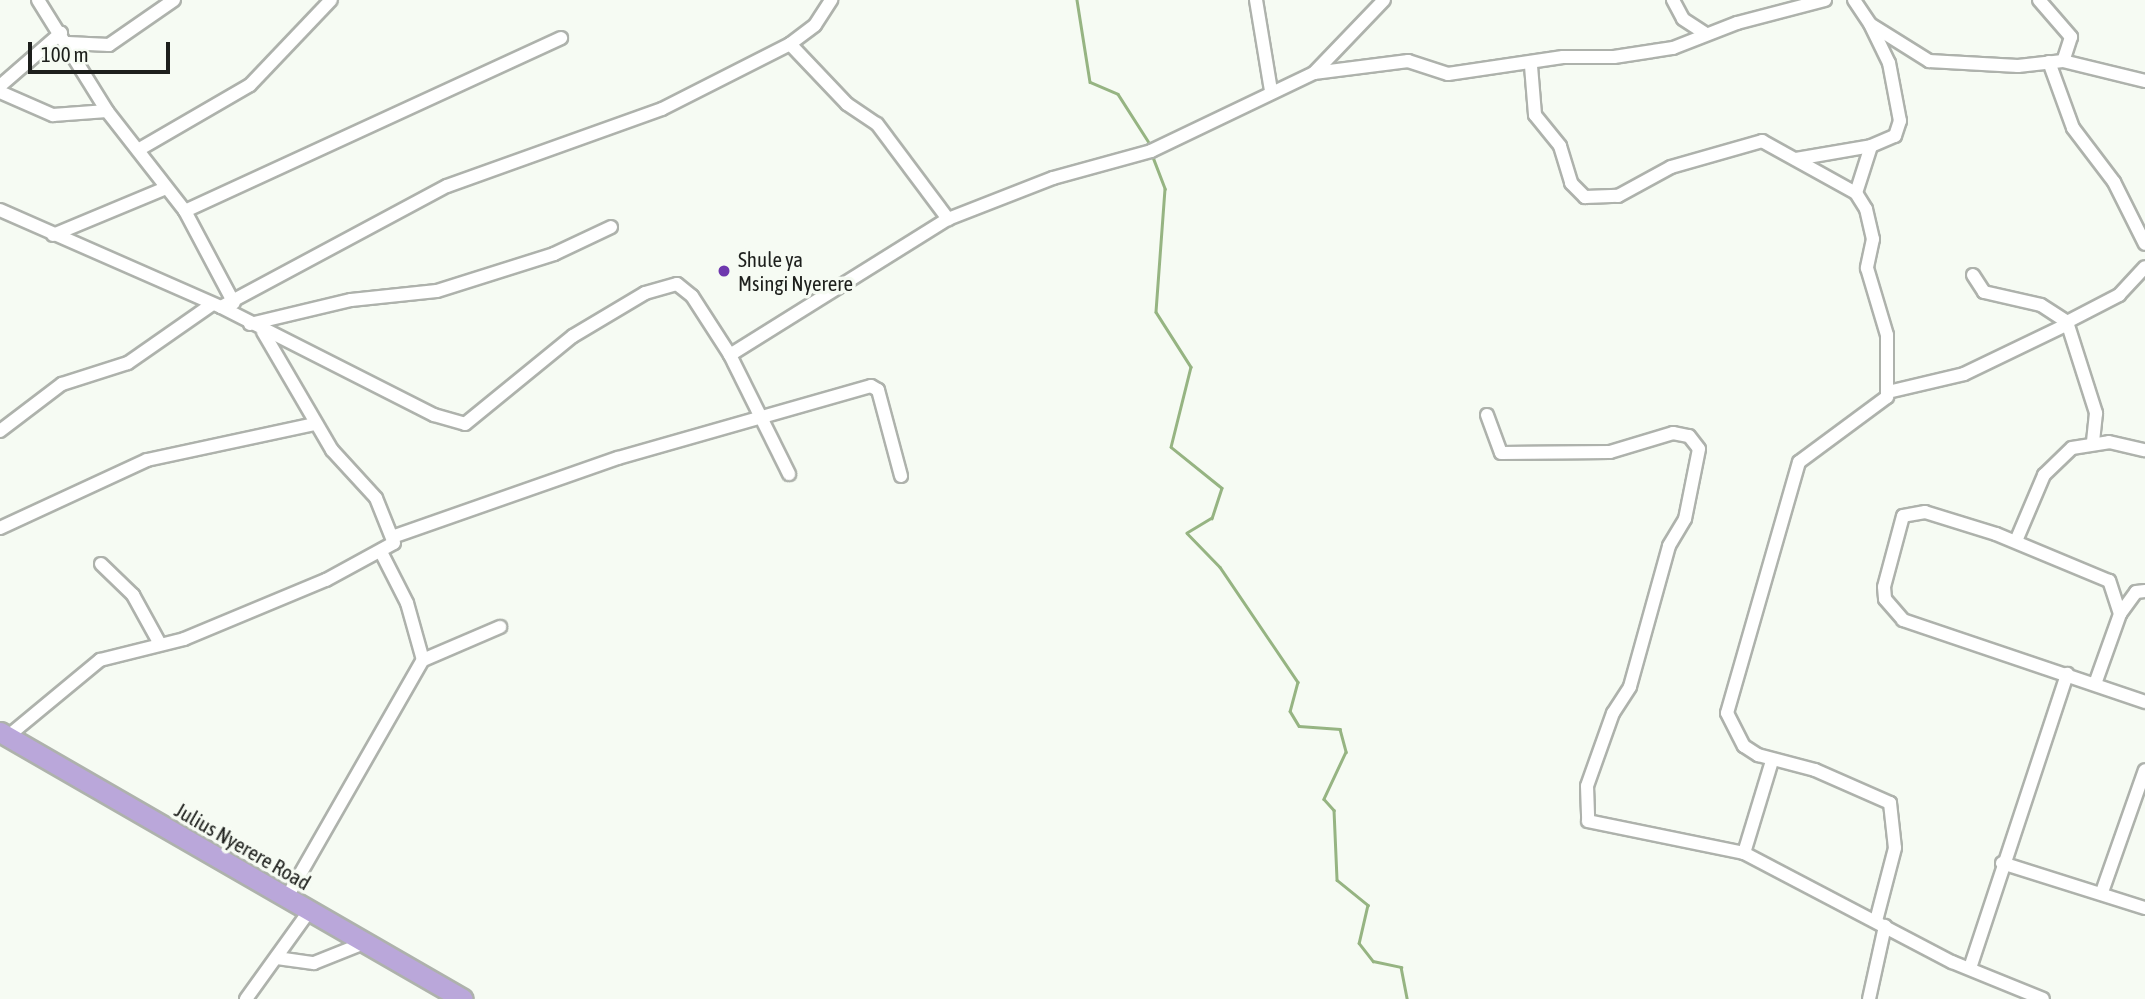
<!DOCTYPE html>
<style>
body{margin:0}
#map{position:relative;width:2145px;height:999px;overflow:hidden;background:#f6fbf3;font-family:"Asap Condensed",sans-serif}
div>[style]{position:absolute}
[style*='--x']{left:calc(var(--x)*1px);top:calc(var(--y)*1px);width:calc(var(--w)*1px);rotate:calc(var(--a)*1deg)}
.stream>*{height:2.5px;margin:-1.25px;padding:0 1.25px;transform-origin:1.25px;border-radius:1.25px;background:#96b482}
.roads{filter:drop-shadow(2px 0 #aeb2ac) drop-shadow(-2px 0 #aeb2ac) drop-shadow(0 2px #aeb2ac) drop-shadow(0 -2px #aeb2ac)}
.minor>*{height:12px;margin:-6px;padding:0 6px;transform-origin:6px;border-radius:6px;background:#fff}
.trunk>*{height:19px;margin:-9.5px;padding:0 9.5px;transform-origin:9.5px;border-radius:9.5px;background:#baa7da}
.dots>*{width:19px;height:19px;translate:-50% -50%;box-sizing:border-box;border:4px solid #f6fbf3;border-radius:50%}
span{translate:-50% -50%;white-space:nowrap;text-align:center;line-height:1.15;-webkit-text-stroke:7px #f6fbf3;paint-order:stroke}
.poi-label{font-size:21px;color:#1d1f1c}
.left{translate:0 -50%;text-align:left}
.street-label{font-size:21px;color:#1d1f1c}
.scale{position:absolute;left:28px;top:42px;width:142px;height:32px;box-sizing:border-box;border:4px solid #1d1f1c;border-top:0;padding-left:9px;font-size:21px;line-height:24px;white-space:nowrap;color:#1d1f1c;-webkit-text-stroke:5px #f6fbf3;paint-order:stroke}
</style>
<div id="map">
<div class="stream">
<div style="--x:1077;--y:0;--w:83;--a:81"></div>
<div style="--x:1090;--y:82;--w:30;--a:23"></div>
<div style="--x:1118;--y:94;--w:56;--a:57.4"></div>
<div style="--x:1153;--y:157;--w:34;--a:69"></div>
<div style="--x:1165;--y:189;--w:123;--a:94.2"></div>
<div style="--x:1156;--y:312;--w:65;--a:57.5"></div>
<div style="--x:1191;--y:367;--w:82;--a:104"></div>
<div style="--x:1171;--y:447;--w:65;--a:38.8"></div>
<div style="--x:1222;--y:488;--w:32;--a:108"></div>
<div style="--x:1212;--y:518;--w:29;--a:149"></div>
<div style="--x:1187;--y:533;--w:47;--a:45.9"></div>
<div style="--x:1220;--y:567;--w:139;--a:55.9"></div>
<div style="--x:1298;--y:682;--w:30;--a:105"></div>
<div style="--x:1290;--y:711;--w:17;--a:59"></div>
<div style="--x:1299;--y:726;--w:41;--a:4.2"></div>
<div style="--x:1340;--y:729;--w:24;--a:75"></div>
<div style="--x:1346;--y:752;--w:52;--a:115.1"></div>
<div style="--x:1324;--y:799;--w:15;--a:48"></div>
<div style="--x:1334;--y:810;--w:70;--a:87.5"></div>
<div style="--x:1337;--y:880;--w:40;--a:39"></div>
<div style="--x:1368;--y:905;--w:39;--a:103"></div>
<div style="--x:1359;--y:943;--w:23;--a:52"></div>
<div style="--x:1373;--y:961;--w:29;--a:12"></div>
<div style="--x:1401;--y:967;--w:33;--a:79"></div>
</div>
<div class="roads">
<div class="minor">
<div style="--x:38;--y:0;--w:131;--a:58.1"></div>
<div style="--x:107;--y:111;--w:127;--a:52"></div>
<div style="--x:185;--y:211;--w:104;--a:62"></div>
<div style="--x:1256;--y:0;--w:92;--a:80.6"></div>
<div style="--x:1673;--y:0;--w:21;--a:62"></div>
<div style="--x:1683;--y:19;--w:27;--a:33"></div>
<div style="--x:1854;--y:0;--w:29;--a:56"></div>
<div style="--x:1870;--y:24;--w:70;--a:32.1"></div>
<div style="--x:1929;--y:61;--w:89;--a:3.2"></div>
<div style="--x:2018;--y:66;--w:45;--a:-6.3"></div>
<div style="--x:2063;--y:61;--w:84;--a:13.7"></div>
<div style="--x:2039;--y:0;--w:49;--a:49.1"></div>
<div style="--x:2071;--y:37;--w:25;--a:108"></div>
<div style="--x:68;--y:43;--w:41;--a:2.8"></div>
<div style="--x:109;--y:45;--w:79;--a:-34.7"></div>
<div style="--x:790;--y:44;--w:83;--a:46.5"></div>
<div style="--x:847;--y:104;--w:36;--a:34"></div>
<div style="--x:877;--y:124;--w:119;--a:53.2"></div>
<div style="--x:2049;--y:62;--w:70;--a:70"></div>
<div style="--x:2073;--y:128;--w:68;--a:52.8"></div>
<div style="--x:2114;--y:182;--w:69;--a:63.4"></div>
<div style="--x:1531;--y:66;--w:49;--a:85.3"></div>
<div style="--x:1535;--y:115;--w:40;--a:51"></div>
<div style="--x:1560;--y:146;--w:39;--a:73"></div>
<div style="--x:1571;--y:183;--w:20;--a:45"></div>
<div style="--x:1585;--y:197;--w:33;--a:-2"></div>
<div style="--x:1618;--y:196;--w:60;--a:-28.7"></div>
<div style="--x:1671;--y:167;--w:95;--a:-15.9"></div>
<div style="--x:1762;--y:141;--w:107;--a:29"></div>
<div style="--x:1856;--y:193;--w:19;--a:58"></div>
<div style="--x:1866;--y:209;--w:31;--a:77"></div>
<div style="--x:1873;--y:239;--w:30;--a:102"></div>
<div style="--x:1867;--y:268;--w:70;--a:73.4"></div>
<div style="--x:1887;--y:335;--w:62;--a:90"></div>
<div style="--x:1887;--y:397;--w:109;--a:143.5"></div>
<div style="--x:1799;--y:462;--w:261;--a:106"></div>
<div style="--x:1727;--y:713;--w:37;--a:63"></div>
<div style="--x:1744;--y:746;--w:17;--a:33"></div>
<div style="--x:1758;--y:755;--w:59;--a:14.7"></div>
<div style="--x:1815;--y:770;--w:82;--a:23.7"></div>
<div style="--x:1890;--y:803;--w:45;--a:83.7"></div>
<div style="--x:1895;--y:848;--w:75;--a:104.6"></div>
<div style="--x:1314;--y:73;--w:101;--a:-46.2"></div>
<div style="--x:0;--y:86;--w:81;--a:-41"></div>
<div style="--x:0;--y:92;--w:58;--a:23.5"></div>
<div style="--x:53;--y:115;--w:54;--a:-4.2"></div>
<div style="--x:138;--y:150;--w:129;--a:-30.1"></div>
<div style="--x:250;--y:85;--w:117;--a:-46.4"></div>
<div style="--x:1796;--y:159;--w:76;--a:-9.8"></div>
<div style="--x:1856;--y:193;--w:49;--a:-72.3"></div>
<div style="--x:1871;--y:146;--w:26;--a:-23"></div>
<div style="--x:1895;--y:136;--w:16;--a:-72"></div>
<div style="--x:1900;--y:121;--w:59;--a:-100.7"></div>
<div style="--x:1889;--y:63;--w:41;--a:-115.9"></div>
<div style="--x:0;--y:210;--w:241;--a:23.7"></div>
<div style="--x:221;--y:307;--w:256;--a:-28.2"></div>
<div style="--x:447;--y:186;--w:228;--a:-19.7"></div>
<div style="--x:662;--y:109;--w:144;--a:-26.9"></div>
<div style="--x:790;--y:44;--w:31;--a:-37"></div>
<div style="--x:815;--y:25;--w:30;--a:-57"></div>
<div style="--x:185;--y:211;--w:414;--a:-24.7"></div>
<div style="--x:53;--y:235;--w:122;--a:-22.6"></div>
<div style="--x:1973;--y:275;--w:20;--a:57"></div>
<div style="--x:1984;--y:292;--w:58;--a:12.8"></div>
<div style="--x:2041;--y:305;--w:31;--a:33"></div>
<div style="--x:2067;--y:322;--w:96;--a:72.3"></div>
<div style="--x:2096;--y:413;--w:29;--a:96"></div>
<div style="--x:221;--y:307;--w:239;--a:26.9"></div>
<div style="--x:434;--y:415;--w:32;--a:16"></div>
<div style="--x:465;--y:424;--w:139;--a:-39.2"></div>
<div style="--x:573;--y:336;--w:84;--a:-30.8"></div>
<div style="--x:645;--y:293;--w:33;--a:-16"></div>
<div style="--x:677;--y:284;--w:19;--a:39"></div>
<div style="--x:692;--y:296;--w:70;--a:57.2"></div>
<div style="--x:730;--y:355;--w:133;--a:63.6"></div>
<div style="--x:2067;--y:322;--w:59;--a:-27.4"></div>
<div style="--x:2119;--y:295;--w:38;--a:-47"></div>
<div style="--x:250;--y:324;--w:104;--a:-13.4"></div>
<div style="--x:351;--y:300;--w:86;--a:-6"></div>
<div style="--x:437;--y:291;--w:123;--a:-17.5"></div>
<div style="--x:554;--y:254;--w:63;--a:-25.3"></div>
<div style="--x:730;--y:355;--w:257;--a:-32"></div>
<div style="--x:948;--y:219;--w:113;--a:-21.3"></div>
<div style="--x:1053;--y:178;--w:102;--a:-15.4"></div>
<div style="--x:1151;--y:151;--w:181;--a:-25.6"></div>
<div style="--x:1314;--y:73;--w:95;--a:-7.3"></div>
<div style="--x:1408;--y:61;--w:42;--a:18"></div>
<div style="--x:1448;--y:74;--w:116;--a:-8.4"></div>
<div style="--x:1563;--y:57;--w:51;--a:0"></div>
<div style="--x:1614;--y:57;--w:60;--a:-8.7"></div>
<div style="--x:1673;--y:48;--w:69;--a:-21.3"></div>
<div style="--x:1737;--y:23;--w:91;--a:-14.6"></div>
<div style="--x:1888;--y:392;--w:78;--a:-13.3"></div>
<div style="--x:1964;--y:374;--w:115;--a:-25.7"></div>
<div style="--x:1487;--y:415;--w:40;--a:69.8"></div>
<div style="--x:1501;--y:453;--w:109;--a:-0.5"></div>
<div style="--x:1610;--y:452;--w:66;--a:-16.8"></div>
<div style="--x:1673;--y:433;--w:16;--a:11"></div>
<div style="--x:1689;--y:436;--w:16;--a:52"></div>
<div style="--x:1699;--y:449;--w:71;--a:101.3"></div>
<div style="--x:1685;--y:519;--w:31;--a:121"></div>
<div style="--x:1669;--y:546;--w:146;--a:105.5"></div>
<div style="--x:1630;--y:687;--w:31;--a:123"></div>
<div style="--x:1613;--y:713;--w:77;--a:109.6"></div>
<div style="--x:1587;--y:786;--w:35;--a:88"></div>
<div style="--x:1588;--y:821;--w:159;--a:11.6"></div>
<div style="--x:1744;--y:853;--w:235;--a:27.7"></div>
<div style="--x:1952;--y:962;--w:98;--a:22.1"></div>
<div style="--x:0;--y:431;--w:78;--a:-37.2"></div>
<div style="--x:62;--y:384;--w:69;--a:-17.7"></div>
<div style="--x:128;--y:363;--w:101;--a:-34.9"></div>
<div style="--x:0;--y:528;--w:162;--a:-24.8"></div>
<div style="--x:147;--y:460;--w:172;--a:-12.1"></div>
<div style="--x:395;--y:536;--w:236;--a:-19.3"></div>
<div style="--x:618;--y:458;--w:263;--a:-15.9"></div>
<div style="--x:871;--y:386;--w:8;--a:30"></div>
<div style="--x:878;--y:390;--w:89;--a:75"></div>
<div style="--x:2016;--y:541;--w:72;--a:-67"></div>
<div style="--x:2044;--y:475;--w:39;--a:-44"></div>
<div style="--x:2072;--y:448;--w:37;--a:-9"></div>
<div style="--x:2109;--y:442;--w:37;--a:13"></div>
<div style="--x:101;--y:564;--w:45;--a:44.1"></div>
<div style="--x:133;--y:595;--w:56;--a:61.1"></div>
<div style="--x:2120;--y:614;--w:27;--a:-54"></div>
<div style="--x:2136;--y:592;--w:9;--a:-6"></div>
<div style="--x:423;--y:660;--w:84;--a:-23.2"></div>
<div style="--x:2095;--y:684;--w:74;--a:-70.3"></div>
<div style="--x:2120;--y:614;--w:35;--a:-108"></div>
<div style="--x:2109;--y:581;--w:122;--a:-157.4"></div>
<div style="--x:1996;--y:534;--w:74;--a:-162.8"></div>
<div style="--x:1925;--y:512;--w:22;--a:170"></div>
<div style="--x:1903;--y:516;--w:73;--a:105"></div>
<div style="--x:1884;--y:587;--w:12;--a:85"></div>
<div style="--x:1885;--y:599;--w:28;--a:49"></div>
<div style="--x:1903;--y:620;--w:256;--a:18.7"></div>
<div style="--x:7;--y:737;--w:121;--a:-39.6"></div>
<div style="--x:100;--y:660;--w:87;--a:-14"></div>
<div style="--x:184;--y:639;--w:154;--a:-22.6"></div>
<div style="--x:326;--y:580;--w:77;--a:-28.6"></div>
<div style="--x:394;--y:543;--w:48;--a:-111.8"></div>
<div style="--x:376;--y:498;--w:65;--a:-132.5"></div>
<div style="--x:332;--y:450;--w:137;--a:-120.3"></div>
<div style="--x:1744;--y:853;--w:96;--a:-73.1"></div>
<div style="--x:2002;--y:863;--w:150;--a:17.5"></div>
<div style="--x:2102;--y:892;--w:129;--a:-70.6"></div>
<div style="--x:287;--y:897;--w:273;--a:-60.2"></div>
<div style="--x:423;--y:660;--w:59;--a:-105.7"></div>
<div style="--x:407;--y:603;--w:55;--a:-117"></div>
<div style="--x:277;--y:958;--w:37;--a:8"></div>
<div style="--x:314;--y:963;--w:54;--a:-21.8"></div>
<div style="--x:1970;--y:968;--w:310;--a:-71.7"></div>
<div style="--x:246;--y:999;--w:110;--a:-54.3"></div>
<div style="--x:1869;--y:999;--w:75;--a:-77.6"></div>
</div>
<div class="trunk">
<div style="--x:0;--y:732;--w:534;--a:29.97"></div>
</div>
</div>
<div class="dots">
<div style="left:724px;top:271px;background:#6e38ae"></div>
</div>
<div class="poi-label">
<span class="left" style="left:738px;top:271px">Shule ya<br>Msingi Nyerere</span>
</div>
<div class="street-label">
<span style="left:243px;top:846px;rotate:30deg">Julius Nyerere Road</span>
</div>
<div class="scale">100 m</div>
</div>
